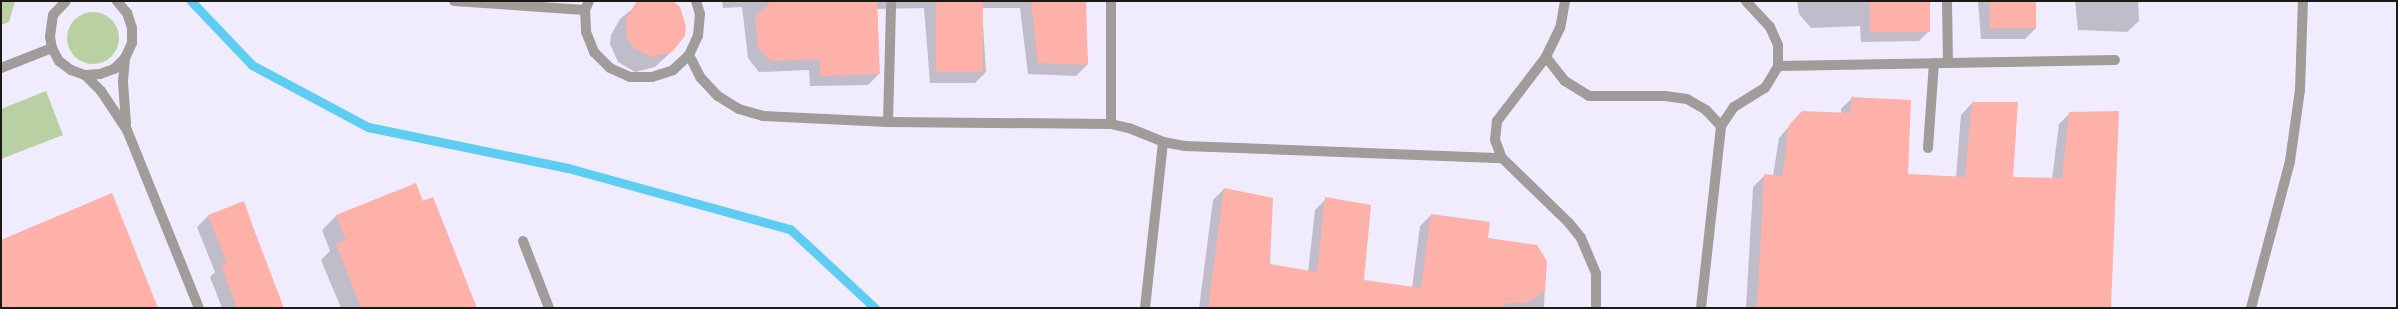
<!DOCTYPE html>
<style>
body{margin:0}
#map{position:relative;width:2398px;height:309px;overflow:hidden;background:#fef8f4;font-family:Manrope,sans-serif}
div>[style]{position:absolute}
[style*='--x']{left:calc(var(--x)*1px);top:calc(var(--y)*1px);width:calc(var(--w)*1px);rotate:calc(var(--a)*1deg)}
.education>*{inset:0;background:#f1ecfd;transform-origin:0 0}
.green>*{inset:0;background:#b9d1a2}
.round{border-radius:50%}
.shadow>*{inset:0;background:#0003}
.stream>*{height:9px;margin:-4.5px;padding:0 4.5px;transform-origin:4.5px;border-radius:4.5px;background:#5dcef2}
.building>*{inset:0;background:#fdb1a8;transform-origin:0 0}
.lane>*{height:10px;margin:-5px;padding:0 5px;transform-origin:5px;border-radius:5px;background:#a09c99}
span{translate:-50% -50%;white-space:nowrap;text-align:center;line-height:1.15;-webkit-text-stroke:3.5px #fef8f4;paint-order:stroke}
.frame{position:absolute;inset:0;border:2px solid #1c1816;pointer-events:none}
</style>
<div id="map">
<div class="education">
<div style="left:1px;top:1px;width:2396px;height:307px"></div>
</div>
<div class="green">
<div style="clip-path:polygon(1px 1px,15px 1px,9px 22px,1px 25px)"></div>
<div class="round" style="left:67px;top:12px;width:52px;height:52px"></div>
<div style="clip-path:polygon(46px 91px,63px 135px,1px 159px,1px 109px)"></div>
</div>
<div class="shadow">
<div style="clip-path:polygon(642px 1px,669px 1px,671px 52px,655px 67px,635px 72px,618px 62px,610px 44px,611px 35px,620px 19px)"></div>
<div style="clip-path:polygon(722px 1px,1085px 1px,1087px 65px,1076px 76px,1028px 74px,1020px 8px,982px 8px,986px 72px,975px 83px,930px 83px,924px 8px,877px 9px,879px 74px,868px 85px,810px 86px,809px 70px,759px 72px,748px 58px,742px 7px,723px 8px)"></div>
<div style="clip-path:polygon(1797px 1px,1929px 1px,1930px 30px,1919px 41px,1861px 42px,1860px 26px,1811px 28px,1799px 14px)"></div>
<div style="clip-path:polygon(1978px 1px,2035px 1px,2036px 28px,2025px 39px,1981px 39px)"></div>
<div style="clip-path:polygon(2075px 1px,2138px 1px,2139px 21px,2127px 32px,2078px 30px)"></div>
<div style="clip-path:polygon(1852px 98px,1907px 175px,1956px 177px,1961px 115px,1972px 103px,2012px 178px,2052px 179px,2059px 124px,2070px 113px,2110px 308px,1746px 308px,1753px 187px,1764px 176px,1773px 176px,1779px 138px,1791px 124px,1841px 114px,1841px 109px)"></div>
<div style="clip-path:polygon(1224px 189px,1268px 265px,1308px 272px,1315px 210px,1326px 199px,1363px 281px,1412px 288px,1420px 226px,1431px 215px,1546px 261px,1544px 308px,1199px 308px,1213px 200px)"></div>
<div style="clip-path:polygon(243px 202px,283px 308px,222px 308px,210px 277px,215px 272px,197px 227px,208px 216px)"></div>
<div style="clip-path:polygon(422px 203px,476px 308px,341px 308px,321px 260px,330px 251px,322px 230px,336px 216px)"></div>
</div>
<div class="stream">
<div style="--x:191;--y:1;--w:88;--a:46.4"></div>
<div style="--x:252;--y:65;--w:132;--a:28.1"></div>
<div style="--x:368;--y:127;--w:204;--a:11.6"></div>
<div style="--x:568;--y:168;--w:230;--a:15.4"></div>
<div style="--x:790;--y:229;--w:116;--a:42.9"></div>
</div>
<div class="building">
<div style="clip-path:polygon(637px 1px,673px 1px,680px 7px,686px 26px,685px 36px,672px 52px,651px 57px,633px 47px,627px 38px,626px 19px)"></div>
<div style="clip-path:polygon(772px 1px,877px 1px,880px 74px,820px 76px,820px 59px,771px 61px,758px 47px,755px 17px)"></div>
<div style="left:936px;top:1px;width:47px;height:71px"></div>
<div style="clip-path:polygon(1031px 1px,1086px 1px,1088px 65px,1038px 63px)"></div>
<div style="left:1870px;top:1px;width:60px;height:31px"></div>
<div style="left:1990px;top:1px;width:46px;height:27px"></div>
<div style="clip-path:polygon(1851px 97px,1911px 100px,1908px 174px,1965px 177px,1972px 102px,2018px 102px,2013px 177px,2062px 178px,2069px 112px,2119px 111px,2111px 308px,1757px 308px,1764px 174px,1782px 176px,1789px 125px,1802px 111px,1851px 113px)"></div>
<div style="clip-path:polygon(416px 183px,423px 201px,433px 197px,477px 308px,361px 308px,336px 244px,346px 240px,336px 215px)"></div>
<div style="clip-path:polygon(1224px 188px,1273px 198px,1270px 264px,1317px 272px,1325px 197px,1371px 205px,1364px 280px,1421px 288px,1431px 214px,1490px 222px,1488px 238px,1537px 245px,1547px 261px,1545px 291px,1527px 303px,1505px 303px,1504px 308px,1208px 308px)"></div>
<div style="clip-path:polygon(112px 193px,158px 308px,1px 308px,1px 240px)"></div>
<div style="clip-path:polygon(244px 201px,253px 227px,284px 308px,237px 308px,221px 265px,227px 263px,208px 215px)"></div>
</div>
<div class="lane">
<div style="--x:66;--y:1;--w:19;--a:133"></div>
<div style="--x:53;--y:15;--w:22;--a:98"></div>
<div style="--x:50;--y:37;--w:11;--a:80"></div>
<div style="--x:52;--y:48;--w:15;--a:62"></div>
<div style="--x:59;--y:61;--w:15;--a:37"></div>
<div style="--x:71;--y:70;--w:15;--a:20"></div>
<div style="--x:85;--y:75;--w:15;--a:-4"></div>
<div style="--x:100;--y:74;--w:15;--a:-20"></div>
<div style="--x:114;--y:69;--w:16;--a:-45"></div>
<div style="--x:125;--y:58;--w:17;--a:-65"></div>
<div style="--x:132;--y:43;--w:15;--a:-90"></div>
<div style="--x:132;--y:28;--w:16;--a:-108"></div>
<div style="--x:127;--y:13;--w:16;--a:-130"></div>
<div style="--x:454;--y:1;--w:131;--a:3.9"></div>
<div style="--x:589;--y:1;--w:10;--a:114"></div>
<div style="--x:585;--y:10;--w:22;--a:87"></div>
<div style="--x:586;--y:32;--w:22;--a:68"></div>
<div style="--x:594;--y:52;--w:23;--a:45"></div>
<div style="--x:610;--y:68;--w:22;--a:24"></div>
<div style="--x:630;--y:77;--w:22;--a:0"></div>
<div style="--x:652;--y:77;--w:22;--a:-18"></div>
<div style="--x:673;--y:70;--w:22;--a:-43"></div>
<div style="--x:689;--y:55;--w:21;--a:-65"></div>
<div style="--x:698;--y:36;--w:22;--a:-85"></div>
<div style="--x:700;--y:14;--w:14;--a:-107"></div>
<div style="--x:1111;--y:1;--w:123;--a:90"></div>
<div style="--x:1565;--y:1;--w:27;--a:100"></div>
<div style="--x:1560;--y:28;--w:32;--a:116"></div>
<div style="--x:1546;--y:57;--w:81;--a:127.4"></div>
<div style="--x:1497;--y:121;--w:19;--a:96"></div>
<div style="--x:1495;--y:140;--w:19;--a:69"></div>
<div style="--x:1502;--y:158;--w:93;--a:44.1"></div>
<div style="--x:1569;--y:223;--w:19;--a:51"></div>
<div style="--x:1581;--y:238;--w:39;--a:67"></div>
<div style="--x:1596;--y:274;--w:34;--a:90"></div>
<div style="--x:1947;--y:1;--w:62;--a:89.1"></div>
<div style="--x:689;--y:55;--w:25;--a:63"></div>
<div style="--x:700;--y:77;--w:26;--a:47"></div>
<div style="--x:718;--y:96;--w:25;--a:32"></div>
<div style="--x:739;--y:109;--w:25;--a:16"></div>
<div style="--x:763;--y:116;--w:125;--a:2.7"></div>
<div style="--x:888;--y:122;--w:223;--a:0.5"></div>
<div style="--x:1111;--y:124;--w:18;--a:13"></div>
<div style="--x:1129;--y:128;--w:37;--a:22"></div>
<div style="--x:1163;--y:142;--w:22;--a:10"></div>
<div style="--x:1185;--y:146;--w:317;--a:2.2"></div>
<div style="--x:1546;--y:57;--w:31;--a:52"></div>
<div style="--x:1565;--y:81;--w:28;--a:32"></div>
<div style="--x:1589;--y:96;--w:76;--a:0"></div>
<div style="--x:1665;--y:96;--w:22;--a:8"></div>
<div style="--x:1687;--y:99;--w:22;--a:30"></div>
<div style="--x:1706;--y:110;--w:22;--a:47"></div>
<div style="--x:125;--y:58;--w:24;--a:95"></div>
<div style="--x:123;--y:82;--w:42;--a:85.9"></div>
<div style="--x:1778;--y:66;--w:337;--a:-1"></div>
<div style="--x:1;--y:68;--w:55;--a:-21.4"></div>
<div style="--x:85;--y:75;--w:23;--a:45"></div>
<div style="--x:101;--y:91;--w:47;--a:56.3"></div>
<div style="--x:127;--y:130;--w:192;--a:68"></div>
<div style="--x:888;--y:122;--w:117;--a:-88.5"></div>
<div style="--x:1928;--y:148;--w:85;--a:-86"></div>
<div style="--x:523;--y:241;--w:72;--a:68.8"></div>
<div style="--x:1145;--y:308;--w:167;--a:-83.8"></div>
<div style="--x:1701;--y:308;--w:183;--a:-83.7"></div>
<div style="--x:1721;--y:126;--w:23;--a:-56"></div>
<div style="--x:1734;--y:107;--w:36;--a:-32"></div>
<div style="--x:1765;--y:88;--w:26;--a:-59"></div>
<div style="--x:1778;--y:66;--w:21;--a:-90"></div>
<div style="--x:1778;--y:45;--w:20;--a:-114"></div>
<div style="--x:1770;--y:27;--w:35;--a:-133"></div>
<div style="--x:2251;--y:308;--w:152;--a:-75.1"></div>
<div style="--x:2290;--y:161;--w:72;--a:-82"></div>
<div style="--x:2300;--y:90;--w:89;--a:-88.1"></div>
</div>
<div class="frame"></div>
</div>
